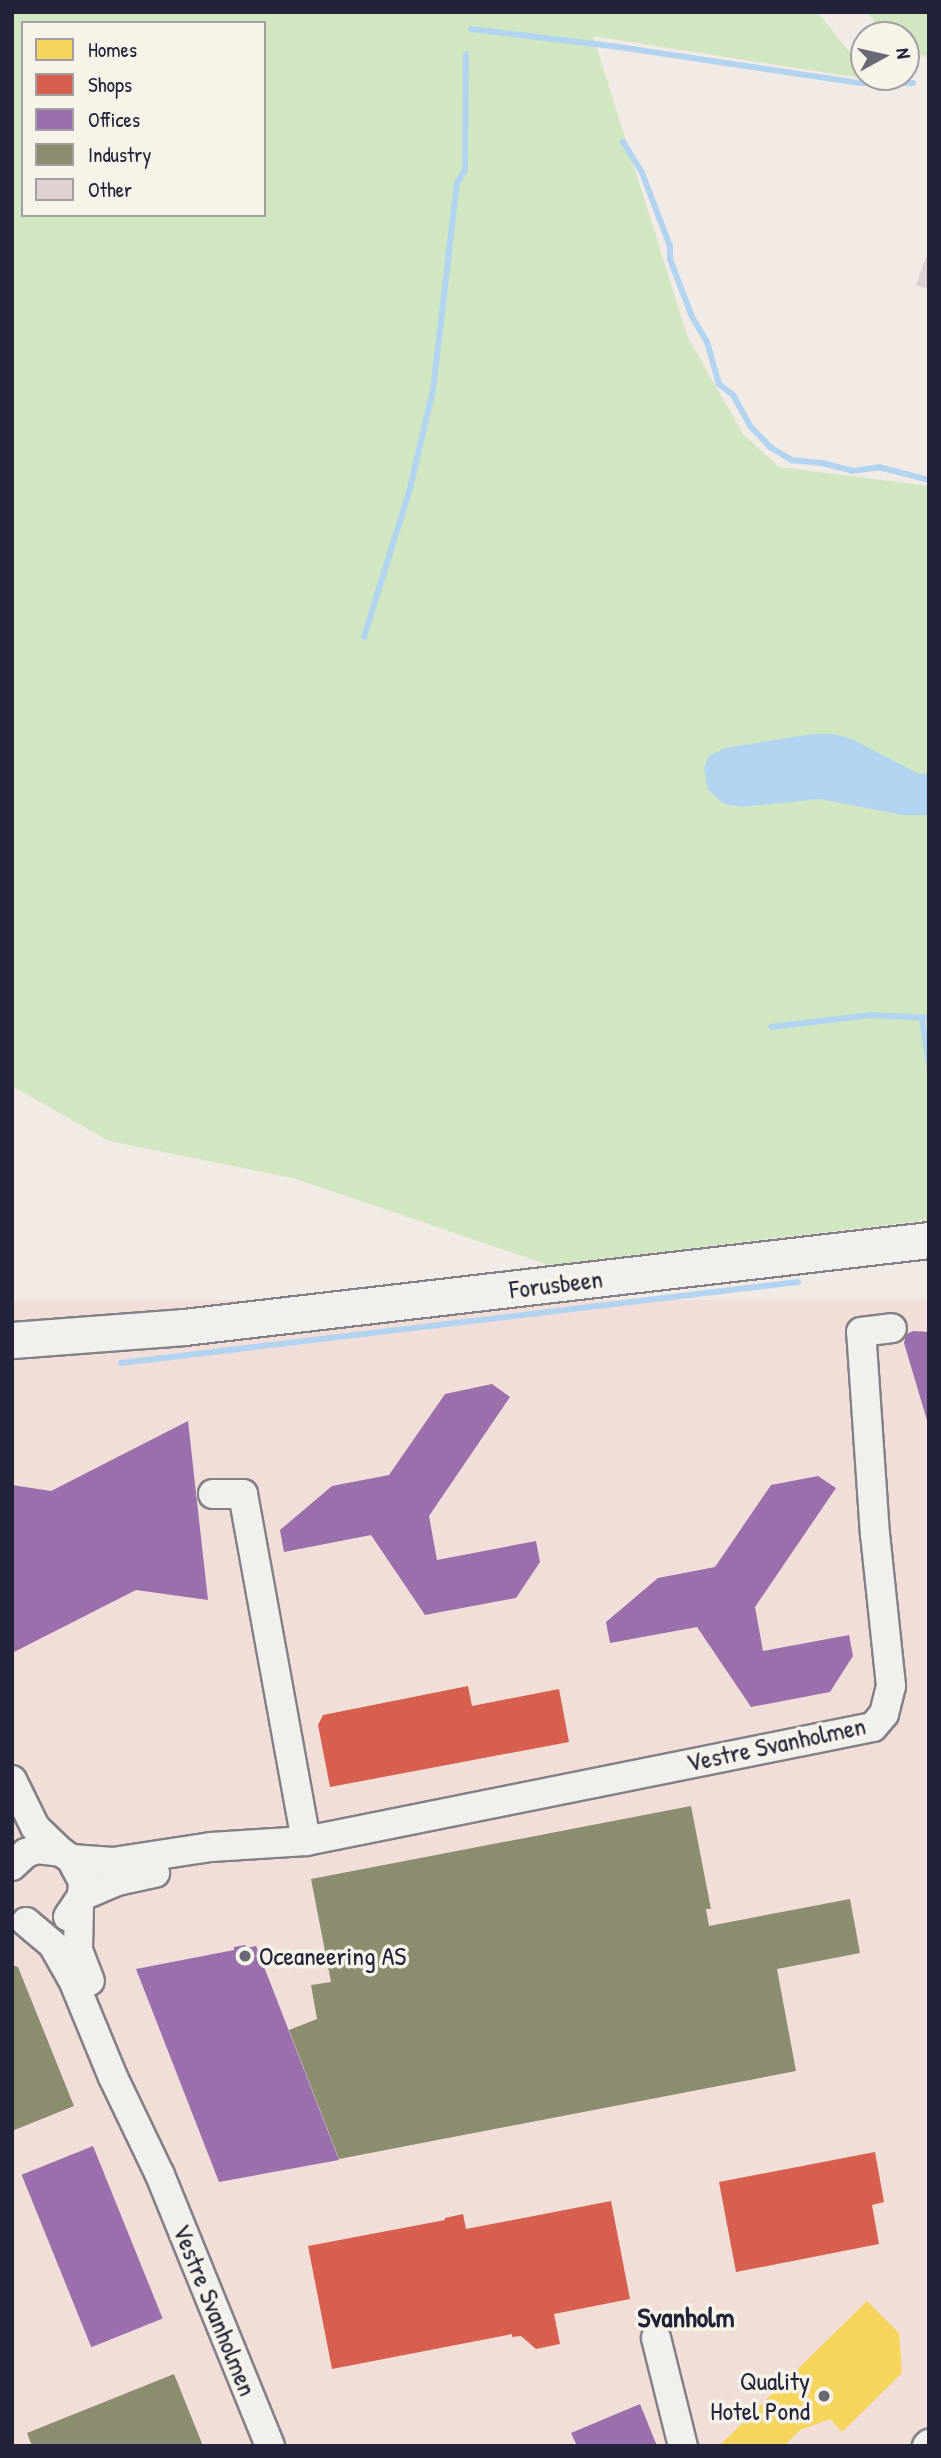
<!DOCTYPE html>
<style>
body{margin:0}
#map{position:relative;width:941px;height:2458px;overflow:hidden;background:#f2eae5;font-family:"Patrick Hand",sans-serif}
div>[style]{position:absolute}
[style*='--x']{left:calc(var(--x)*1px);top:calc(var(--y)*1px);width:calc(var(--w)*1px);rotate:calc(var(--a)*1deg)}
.built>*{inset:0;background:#f2ded9;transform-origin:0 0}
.green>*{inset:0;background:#d1e7c1}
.water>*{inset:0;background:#b2d4f0}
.homes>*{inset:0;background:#f6d55c}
.shops>*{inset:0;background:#d6604d}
.offices>*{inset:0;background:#9970ab;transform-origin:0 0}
.industry>*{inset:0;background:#8c8c6e}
.stream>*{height:6px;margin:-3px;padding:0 3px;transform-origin:3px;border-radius:3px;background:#b2d4f0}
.building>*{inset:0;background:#e0d2d0}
.roads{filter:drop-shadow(2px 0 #848083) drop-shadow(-2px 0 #848083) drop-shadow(0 2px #848083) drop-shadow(0 -2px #848083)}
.minor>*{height:28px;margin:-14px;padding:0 14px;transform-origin:14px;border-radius:14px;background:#f2f0ec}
.major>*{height:35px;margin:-17.5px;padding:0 17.5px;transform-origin:17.5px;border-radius:17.5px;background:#f2f0ec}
.dots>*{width:19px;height:19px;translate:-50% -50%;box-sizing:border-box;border:4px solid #f7f3e8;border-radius:50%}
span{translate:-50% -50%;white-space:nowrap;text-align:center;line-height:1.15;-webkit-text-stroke:7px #f7f3e8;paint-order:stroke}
.street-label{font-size:26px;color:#22223b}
.poi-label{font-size:26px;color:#22223b}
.left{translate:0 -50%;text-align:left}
.right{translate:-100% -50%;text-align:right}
.neighbourhood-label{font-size:28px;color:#22223b;font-weight:700}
.frame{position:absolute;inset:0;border:14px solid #22223b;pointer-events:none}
.legend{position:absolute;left:21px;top:21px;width:245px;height:196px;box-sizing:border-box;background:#f7f3e8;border:2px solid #a29fa3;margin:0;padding:9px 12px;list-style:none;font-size:21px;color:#22223b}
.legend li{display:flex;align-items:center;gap:14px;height:35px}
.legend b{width:35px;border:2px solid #a29fa3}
.north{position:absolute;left:850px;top:21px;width:70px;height:70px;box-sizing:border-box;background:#f7f3e8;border:2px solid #a29fa3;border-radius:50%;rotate:82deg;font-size:19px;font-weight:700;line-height:28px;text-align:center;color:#22223b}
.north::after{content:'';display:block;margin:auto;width:24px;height:32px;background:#6b6876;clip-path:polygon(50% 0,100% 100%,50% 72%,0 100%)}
</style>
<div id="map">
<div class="built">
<div style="left:929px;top:1300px;width:1146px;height:923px;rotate:90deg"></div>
</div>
<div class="green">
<div style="clip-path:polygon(evenodd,12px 12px,817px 12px,852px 55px,860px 78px,593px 36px,688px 338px,743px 434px,779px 467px,929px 486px,929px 773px,919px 774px,834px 734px,708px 790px,724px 804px,742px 807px,820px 799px,902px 815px,929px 815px,929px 1220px,549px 1265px,293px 1178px,109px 1141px,12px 1086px,12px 12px,23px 23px,264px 23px,264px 215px,23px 215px,23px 23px)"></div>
<div style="clip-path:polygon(866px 12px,929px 12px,929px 58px,906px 49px,906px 35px,887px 35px)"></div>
</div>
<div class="water">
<div style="clip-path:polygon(812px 734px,834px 734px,852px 739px,919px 774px,929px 773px,929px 815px,902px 815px,820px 799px,742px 807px,724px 804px,708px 790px,704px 768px,709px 756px,725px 748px)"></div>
</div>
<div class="homes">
<div style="clip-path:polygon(867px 2301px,899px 2333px,902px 2373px,842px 2432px,830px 2419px,800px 2430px,784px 2446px,719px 2446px)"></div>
</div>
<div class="shops">
<div style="clip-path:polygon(468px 1686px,472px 1706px,559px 1689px,569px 1742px,330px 1787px,318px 1725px,323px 1715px)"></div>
<div style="clip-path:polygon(875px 2152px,884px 2202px,872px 2205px,879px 2244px,736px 2272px,719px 2182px)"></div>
<div style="clip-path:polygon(611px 2201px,630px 2299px,554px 2314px,560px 2344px,536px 2349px,521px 2336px,512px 2337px,512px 2334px,332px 2369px,308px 2246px,445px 2220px,445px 2218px,463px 2214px,466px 2229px)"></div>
</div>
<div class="offices">
<div style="clip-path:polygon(913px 1331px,929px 1332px,929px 1427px,904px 1343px,906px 1334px)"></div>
<div style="clip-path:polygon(492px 1384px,510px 1397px,429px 1516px,437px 1560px,536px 1541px,540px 1562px,516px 1598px,425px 1615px,371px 1535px,284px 1552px,280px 1530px,332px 1486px,389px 1475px,445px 1394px)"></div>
<div style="clip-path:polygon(188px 1421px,208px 1600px,136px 1590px,12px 1653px,12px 1485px,51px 1491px)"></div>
<div style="clip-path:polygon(818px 1476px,836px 1488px,755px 1607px,763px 1651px,849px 1635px,853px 1656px,830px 1692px,751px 1707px,697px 1627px,610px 1643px,606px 1622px,658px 1578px,715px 1567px,771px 1485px)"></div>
<div style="clip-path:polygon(245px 1945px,247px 1948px,256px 1946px,339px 2160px,219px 2182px,136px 1969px,234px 1950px,234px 1947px)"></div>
<div style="left:93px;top:2146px;width:186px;height:77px;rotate:68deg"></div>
<div style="clip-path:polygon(640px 2404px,657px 2446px,577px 2446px,571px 2433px)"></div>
</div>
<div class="industry">
<div style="clip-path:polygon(691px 1806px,711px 1909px,706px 1909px,709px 1926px,850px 1899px,860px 1953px,777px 1969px,796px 2071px,339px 2159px,289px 2030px,317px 2019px,311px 1985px,331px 1982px,311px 1879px)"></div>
<div style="clip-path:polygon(12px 1965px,18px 1967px,74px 2106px,12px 2131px)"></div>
<div style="clip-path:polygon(174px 2374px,203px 2446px,32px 2446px,27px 2433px)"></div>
</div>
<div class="stream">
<div style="--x:471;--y:29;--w:142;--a:6.9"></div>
<div style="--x:612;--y:46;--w:251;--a:8.5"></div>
<div style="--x:860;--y:83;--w:53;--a:0"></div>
<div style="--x:623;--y:142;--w:36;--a:58"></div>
<div style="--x:642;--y:173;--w:78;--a:69"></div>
<div style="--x:670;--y:246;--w:13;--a:90"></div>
<div style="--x:670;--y:259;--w:62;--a:69.2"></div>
<div style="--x:692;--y:317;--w:29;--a:59"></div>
<div style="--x:707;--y:342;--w:44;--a:74.1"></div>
<div style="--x:719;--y:384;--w:18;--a:38"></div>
<div style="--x:733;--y:395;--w:35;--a:61"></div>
<div style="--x:750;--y:426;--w:29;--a:46"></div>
<div style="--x:770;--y:447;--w:26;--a:31"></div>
<div style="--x:792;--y:460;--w:31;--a:6"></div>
<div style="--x:823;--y:463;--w:30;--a:15"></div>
<div style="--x:852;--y:471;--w:27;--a:-8"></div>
<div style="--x:879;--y:467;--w:52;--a:14.6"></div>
<div style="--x:364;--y:637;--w:156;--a:-72.8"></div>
<div style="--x:410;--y:488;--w:101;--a:-76.8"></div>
<div style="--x:433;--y:390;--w:208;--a:-83.4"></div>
<div style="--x:457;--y:183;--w:15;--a:-58"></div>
<div style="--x:465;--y:170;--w:116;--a:-89.5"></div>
<div style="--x:922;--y:1019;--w:46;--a:81.2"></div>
<div style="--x:771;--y:1027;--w:100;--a:-6.9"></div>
<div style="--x:870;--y:1015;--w:59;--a:2.9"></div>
<div style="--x:121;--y:1363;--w:682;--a:-6.82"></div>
</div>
<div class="building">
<div style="clip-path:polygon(926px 257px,929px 258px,929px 289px,916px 285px)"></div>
</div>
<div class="roads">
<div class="minor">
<div style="--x:213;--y:1494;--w:30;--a:0"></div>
<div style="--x:243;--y:1494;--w:353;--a:79.7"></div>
<div style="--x:12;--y:1780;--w:52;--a:63.9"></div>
<div style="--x:35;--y:1827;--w:36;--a:44"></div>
<div style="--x:71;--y:1859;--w:42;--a:4.1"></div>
<div style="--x:113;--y:1862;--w:99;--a:-8.7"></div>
<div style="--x:211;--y:1847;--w:95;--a:-3.6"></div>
<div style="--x:306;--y:1841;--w:578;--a:-11.37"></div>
<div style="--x:873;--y:1727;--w:17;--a:-50"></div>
<div style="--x:884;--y:1714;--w:29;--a:-76"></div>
<div style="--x:891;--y:1686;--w:152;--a:-96"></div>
<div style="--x:875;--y:1535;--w:203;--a:-93.9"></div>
<div style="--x:861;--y:1332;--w:31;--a:-7"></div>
<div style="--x:12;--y:1866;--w:19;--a:-43"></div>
<div style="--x:26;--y:1853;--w:12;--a:-20"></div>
<div style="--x:37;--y:1849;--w:24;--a:7"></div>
<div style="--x:61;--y:1852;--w:12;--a:35"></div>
<div style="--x:71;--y:1859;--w:26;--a:62"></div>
<div style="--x:83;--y:1882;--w:14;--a:94"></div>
<div style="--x:82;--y:1896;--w:25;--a:124"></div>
<div style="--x:82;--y:1896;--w:38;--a:-23"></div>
<div style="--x:117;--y:1881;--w:39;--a:-12"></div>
<div style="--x:79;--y:1905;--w:45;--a:91.3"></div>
<div style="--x:78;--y:1950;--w:33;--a:69"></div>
<div style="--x:26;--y:1922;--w:35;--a:40"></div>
<div style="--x:53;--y:1945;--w:40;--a:60.3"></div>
<div style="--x:73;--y:1980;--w:105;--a:67.6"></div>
<div style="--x:113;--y:2077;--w:109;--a:64.4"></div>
<div style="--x:160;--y:2175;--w:292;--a:67.9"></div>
<div style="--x:656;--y:2338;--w:111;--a:76"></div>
<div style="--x:927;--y:2446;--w:3;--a:-45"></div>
</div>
<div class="major">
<div style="--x:12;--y:1340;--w:172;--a:-4.3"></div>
<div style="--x:184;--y:1327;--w:750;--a:-6.66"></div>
</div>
</div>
<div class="dots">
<div style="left:245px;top:1956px;background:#6b6876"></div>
<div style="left:824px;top:2396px;background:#6b6876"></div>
</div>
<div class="street-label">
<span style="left:556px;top:1284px;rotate:-7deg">Forusbeen</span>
<span style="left:776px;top:1744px;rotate:-12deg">Vestre Svanholmen</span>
<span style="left:215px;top:2310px;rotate:68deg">Vestre Svanholmen</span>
</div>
<div class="poi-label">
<span class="left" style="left:259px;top:1956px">Oceaneering AS</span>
<span class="right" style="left:810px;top:2396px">Quality<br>Hotel Pond</span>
</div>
<div class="neighbourhood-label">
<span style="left:686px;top:2317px">Svanholm</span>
</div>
<div class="frame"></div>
<ul class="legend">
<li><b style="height:19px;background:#f6d55c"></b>Homes</li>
<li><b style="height:19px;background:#d6604d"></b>Shops</li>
<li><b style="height:19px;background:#9970ab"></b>Offices</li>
<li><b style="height:19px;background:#8c8c6e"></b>Industry</li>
<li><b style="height:19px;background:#e0d2d0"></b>Other</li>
</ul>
<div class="north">N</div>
</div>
